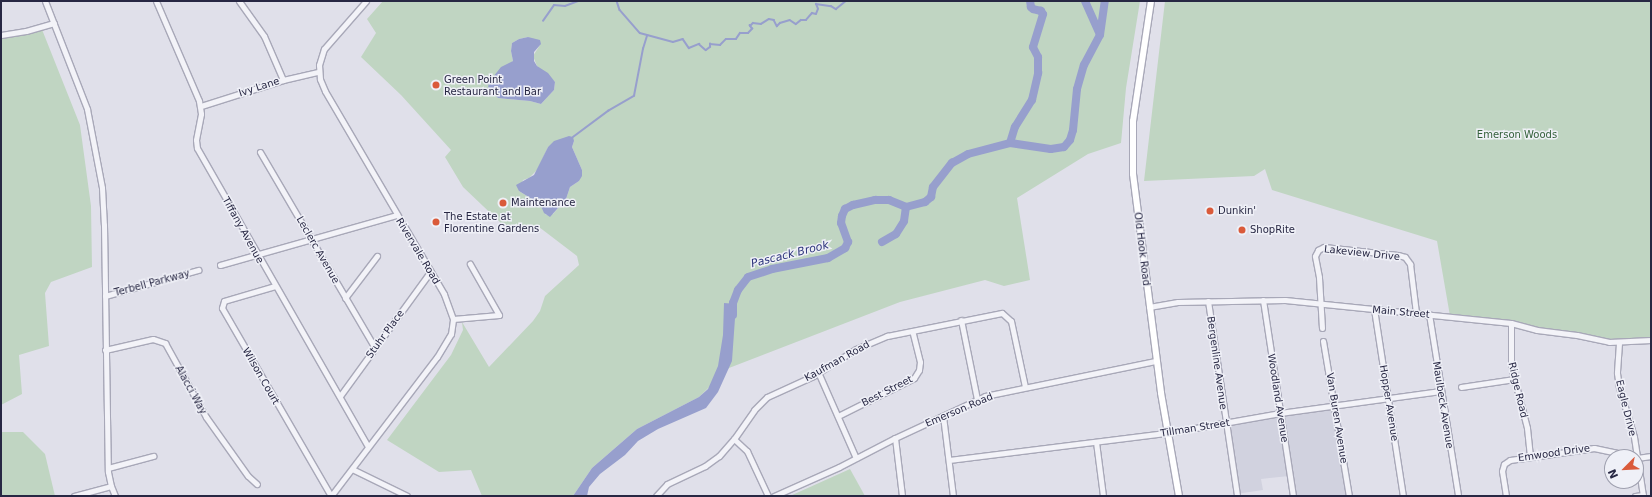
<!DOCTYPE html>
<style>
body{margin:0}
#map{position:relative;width:1652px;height:497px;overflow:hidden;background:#e0e0ea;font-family:"DejaVu Sans",sans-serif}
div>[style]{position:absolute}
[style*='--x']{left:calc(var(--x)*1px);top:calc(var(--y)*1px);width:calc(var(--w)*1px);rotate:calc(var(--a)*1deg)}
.built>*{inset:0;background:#d1d2df}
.green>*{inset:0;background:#c0d5c2}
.water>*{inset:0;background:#979fcd}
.stream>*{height:1.5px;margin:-0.75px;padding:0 0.75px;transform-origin:0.75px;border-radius:0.75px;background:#979fcd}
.river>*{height:8px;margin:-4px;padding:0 4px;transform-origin:4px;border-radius:4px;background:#979fcd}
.roads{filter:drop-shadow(1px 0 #a8a8b8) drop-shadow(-1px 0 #a8a8b8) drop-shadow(0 1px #a8a8b8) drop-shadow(0 -1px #a8a8b8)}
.minor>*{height:5px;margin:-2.5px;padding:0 2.5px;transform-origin:2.5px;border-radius:2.5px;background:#f3f3f8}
.major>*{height:6px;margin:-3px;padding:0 3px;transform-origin:3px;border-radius:3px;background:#fff}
.dots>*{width:11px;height:11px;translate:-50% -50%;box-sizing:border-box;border:2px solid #eff0f7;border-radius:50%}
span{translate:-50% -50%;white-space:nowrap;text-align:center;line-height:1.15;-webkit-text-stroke:3px #eff0f7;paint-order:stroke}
.poi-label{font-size:10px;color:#272743}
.left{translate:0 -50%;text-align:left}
.street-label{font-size:10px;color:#272743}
.park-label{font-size:10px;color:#33603a}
.water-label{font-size:11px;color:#2d357b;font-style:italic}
.frame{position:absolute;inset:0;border:2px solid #272743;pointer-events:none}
.north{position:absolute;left:1604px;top:449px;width:40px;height:40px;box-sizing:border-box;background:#eff0f7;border:1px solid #9fa0af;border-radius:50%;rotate:246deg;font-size:11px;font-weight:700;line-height:16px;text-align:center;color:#272743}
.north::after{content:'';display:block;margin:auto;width:14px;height:18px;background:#da5a3a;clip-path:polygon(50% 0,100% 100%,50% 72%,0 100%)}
</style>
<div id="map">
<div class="built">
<div style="clip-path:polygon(1335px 406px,1349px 496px,1293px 496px,1289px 476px,1261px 479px,1263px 490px,1236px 494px,1226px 423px)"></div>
</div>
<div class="green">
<div style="clip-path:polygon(evenodd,383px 1px,1140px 1px,1126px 88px,1121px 143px,1088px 154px,1017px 198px,1030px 280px,1004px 286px,985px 280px,900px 302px,729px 368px,699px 397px,637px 429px,592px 468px,573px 496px,482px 496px,471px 470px,439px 472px,387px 440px,451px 355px,463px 330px,462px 322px,489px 367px,533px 321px,540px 311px,545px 296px,579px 265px,577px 256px,539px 227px,503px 225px,463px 187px,445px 157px,451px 150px,401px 95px,361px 57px,376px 33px,367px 19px,383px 1px,528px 37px,540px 45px,533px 56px,537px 66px,555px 82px,554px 90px,541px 104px,530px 101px,498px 98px,489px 88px,490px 80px,513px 61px,511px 51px,512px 43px,519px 39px,528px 37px,383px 1px,574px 141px,572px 147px,582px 170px,579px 181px,570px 187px,566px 199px,553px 214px,546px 215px,540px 204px,519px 191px,523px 180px,529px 178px,538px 169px,548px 147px,574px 141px)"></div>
<div style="clip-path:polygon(1165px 1px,1651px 1px,1651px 339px,1609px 342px,1511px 323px,1450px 316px,1437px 241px,1272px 190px,1265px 169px,1254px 176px,1144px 181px)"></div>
<div style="clip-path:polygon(41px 27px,80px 125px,91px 206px,92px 267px,51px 282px,45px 293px,49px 346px,19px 355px,22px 394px,1px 405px,1px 36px)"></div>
<div style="clip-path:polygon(1px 432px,23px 432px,45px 454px,55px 496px,1px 496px)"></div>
<div style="clip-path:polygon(850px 469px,865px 496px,790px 496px)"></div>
</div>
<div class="water">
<div style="clip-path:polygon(528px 37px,540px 40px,541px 44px,534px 52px,534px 61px,537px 66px,548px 73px,555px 82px,554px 90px,541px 104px,530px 101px,498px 98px,488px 88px,489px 82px,501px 67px,513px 61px,511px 51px,512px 43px,519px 39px)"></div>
<div style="clip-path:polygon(569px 136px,573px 137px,574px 141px,572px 147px,582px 170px,582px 176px,579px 181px,570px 187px,566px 199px,550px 217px,544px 213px,540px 204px,519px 191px,516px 185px,534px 175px,548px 147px,554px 141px)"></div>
<div style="clip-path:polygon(724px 303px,736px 304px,732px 361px,718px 392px,706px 408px,658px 429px,638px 441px,625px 455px,600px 474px,589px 487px,587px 496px,573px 496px,592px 468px,637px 429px,699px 397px,708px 389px,718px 366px,723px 335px)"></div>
</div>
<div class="stream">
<div style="--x:617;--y:1;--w:9;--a:72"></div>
<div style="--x:620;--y:10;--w:30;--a:49"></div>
<div style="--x:640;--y:33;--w:34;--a:15"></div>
<div style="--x:673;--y:42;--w:10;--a:-17"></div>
<div style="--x:683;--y:39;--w:11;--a:56"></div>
<div style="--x:689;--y:48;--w:11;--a:-22"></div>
<div style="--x:699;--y:44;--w:9;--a:41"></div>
<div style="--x:706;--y:50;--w:5;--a:-37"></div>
<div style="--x:710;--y:47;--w:3;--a:-90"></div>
<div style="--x:710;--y:44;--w:10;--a:6"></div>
<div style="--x:720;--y:45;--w:8;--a:-45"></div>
<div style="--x:726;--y:39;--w:10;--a:0"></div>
<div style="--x:736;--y:39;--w:7;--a:-56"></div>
<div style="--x:740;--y:33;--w:8;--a:0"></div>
<div style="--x:748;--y:33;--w:6;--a:-45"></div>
<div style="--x:752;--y:29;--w:4;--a:-124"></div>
<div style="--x:750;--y:26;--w:4;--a:-45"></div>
<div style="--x:753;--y:23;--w:8;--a:7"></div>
<div style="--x:761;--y:24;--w:9;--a:-32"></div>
<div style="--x:769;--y:19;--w:5;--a:11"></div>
<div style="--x:774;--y:20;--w:7;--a:63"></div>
<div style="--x:777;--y:26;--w:4;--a:-45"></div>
<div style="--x:780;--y:23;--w:10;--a:-17"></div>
<div style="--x:790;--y:20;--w:7;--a:34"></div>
<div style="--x:796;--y:24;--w:6;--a:-39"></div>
<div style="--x:801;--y:20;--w:5;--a:0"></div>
<div style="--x:806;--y:20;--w:9;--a:-49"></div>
<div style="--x:812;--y:13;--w:4;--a:14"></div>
<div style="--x:816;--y:14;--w:5;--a:-68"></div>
<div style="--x:818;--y:9;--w:5;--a:-112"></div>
<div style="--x:816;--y:4;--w:15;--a:8"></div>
<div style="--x:831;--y:6;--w:6;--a:31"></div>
<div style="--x:836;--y:9;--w:13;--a:-39"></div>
<div style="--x:543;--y:21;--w:19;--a:-55"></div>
<div style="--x:554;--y:5;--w:11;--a:5"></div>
<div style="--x:565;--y:6;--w:15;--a:-20"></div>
<div style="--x:573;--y:137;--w:44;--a:-36.6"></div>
<div style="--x:608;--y:111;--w:30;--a:-30"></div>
<div style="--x:634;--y:96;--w:48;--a:-79.2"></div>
<div style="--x:643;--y:49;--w:14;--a:-73"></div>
</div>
<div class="river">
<div style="--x:1085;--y:1;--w:36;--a:66"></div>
<div style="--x:1010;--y:143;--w:17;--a:-73"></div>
<div style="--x:1015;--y:127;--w:32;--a:-58"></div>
<div style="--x:1032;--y:100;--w:28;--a:-77"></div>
<div style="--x:1038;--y:73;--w:16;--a:-90"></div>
<div style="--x:1038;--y:57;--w:11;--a:-117"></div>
<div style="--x:1033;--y:47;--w:34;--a:-73"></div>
<div style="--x:1043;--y:14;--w:4;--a:-124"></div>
<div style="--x:1041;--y:11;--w:8;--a:-166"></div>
<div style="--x:1033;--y:9;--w:3;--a:-135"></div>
<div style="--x:1031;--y:7;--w:6;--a:-99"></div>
<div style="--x:882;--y:242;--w:16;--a:-30"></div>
<div style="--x:896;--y:234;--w:15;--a:-58"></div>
<div style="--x:904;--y:221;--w:14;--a:-82"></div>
<div style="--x:733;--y:315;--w:12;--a:-90"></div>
<div style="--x:733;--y:303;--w:14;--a:-69"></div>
<div style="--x:738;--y:290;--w:16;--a:-52"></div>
<div style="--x:748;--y:277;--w:25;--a:-18"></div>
<div style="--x:772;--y:269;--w:57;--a:-11.1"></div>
<div style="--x:828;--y:258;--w:20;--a:-30"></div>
<div style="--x:845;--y:248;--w:7;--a:-63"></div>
<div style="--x:848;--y:242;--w:20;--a:-110"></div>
<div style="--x:841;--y:223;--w:7;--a:-82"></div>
<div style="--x:842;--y:216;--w:8;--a:-67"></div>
<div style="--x:845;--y:209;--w:9;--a:-27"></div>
<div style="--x:853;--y:205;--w:23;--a:-13"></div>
<div style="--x:875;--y:200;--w:14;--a:0"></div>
<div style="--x:889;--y:200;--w:18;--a:22"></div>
<div style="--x:906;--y:207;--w:20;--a:-15"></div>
<div style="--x:925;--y:202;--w:8;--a:-40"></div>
<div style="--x:931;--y:197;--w:10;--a:-79"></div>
<div style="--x:933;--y:187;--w:31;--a:-52"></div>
<div style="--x:952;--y:163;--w:18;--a:-29"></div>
<div style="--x:968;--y:154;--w:43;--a:-14.7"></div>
<div style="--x:1010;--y:143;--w:41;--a:8.3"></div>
<div style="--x:1051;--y:149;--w:13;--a:-9"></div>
<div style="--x:1064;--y:147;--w:9;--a:-49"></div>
<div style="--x:1070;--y:140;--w:10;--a:-73"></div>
<div style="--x:1073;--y:130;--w:41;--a:-84.4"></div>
<div style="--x:1077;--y:89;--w:25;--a:-74"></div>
<div style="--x:1084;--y:65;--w:34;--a:-62"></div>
<div style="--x:1100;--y:35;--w:34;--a:-82"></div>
</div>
<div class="roads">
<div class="minor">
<div style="--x:45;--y:1;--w:116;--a:68.7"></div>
<div style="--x:87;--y:109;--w:80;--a:79.2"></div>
<div style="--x:102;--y:188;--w:37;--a:87"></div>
<div style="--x:104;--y:225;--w:247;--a:89.1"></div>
<div style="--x:108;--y:472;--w:14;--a:78"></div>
<div style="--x:111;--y:486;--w:11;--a:68"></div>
<div style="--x:156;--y:1;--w:109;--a:66.7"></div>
<div style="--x:199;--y:101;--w:13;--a:81"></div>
<div style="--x:201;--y:114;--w:26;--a:101"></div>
<div style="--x:196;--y:140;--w:8;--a:83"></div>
<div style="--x:197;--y:148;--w:344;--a:60.2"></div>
<div style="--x:239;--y:1;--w:43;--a:54.5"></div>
<div style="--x:264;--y:36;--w:48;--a:66.6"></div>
<div style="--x:1;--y:35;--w:25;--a:-9"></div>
<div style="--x:26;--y:31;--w:29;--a:-16"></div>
<div style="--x:201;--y:106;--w:86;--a:-17.6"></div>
<div style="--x:283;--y:80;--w:36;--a:-13"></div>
<div style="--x:260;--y:152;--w:227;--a:59.6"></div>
<div style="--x:220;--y:265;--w:184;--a:-15.8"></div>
<div style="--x:275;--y:286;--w:53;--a:163.6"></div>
<div style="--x:224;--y:301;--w:7;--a:106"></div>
<div style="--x:222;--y:308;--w:217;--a:59.9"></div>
<div style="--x:105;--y:296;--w:97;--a:-15.6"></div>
<div style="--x:345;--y:298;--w:53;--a:-52.7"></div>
<div style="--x:1263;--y:300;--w:198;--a:81.3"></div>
<div style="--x:1208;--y:301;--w:197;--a:81.5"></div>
<div style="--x:1149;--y:307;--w:29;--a:-10"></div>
<div style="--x:1178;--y:302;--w:107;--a:-1.1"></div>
<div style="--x:1285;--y:300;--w:227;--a:5.8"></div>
<div style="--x:1511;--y:323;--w:27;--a:15"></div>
<div style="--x:1537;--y:330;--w:40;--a:7.1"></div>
<div style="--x:1577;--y:335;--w:33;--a:12"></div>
<div style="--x:1609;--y:342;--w:42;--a:-2.7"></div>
<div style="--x:1374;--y:309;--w:189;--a:81.2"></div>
<div style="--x:1429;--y:314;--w:184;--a:80.9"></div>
<div style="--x:453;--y:319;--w:46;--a:-5"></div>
<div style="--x:499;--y:315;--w:59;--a:-119.6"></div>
<div style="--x:961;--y:320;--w:81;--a:78.6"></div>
<div style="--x:1511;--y:323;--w:43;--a:90"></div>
<div style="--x:1511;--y:366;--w:64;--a:75.5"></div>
<div style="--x:1527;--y:428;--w:29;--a:84"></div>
<div style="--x:1322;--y:328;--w:51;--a:-93.4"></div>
<div style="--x:1319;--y:277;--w:21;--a:-101"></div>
<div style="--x:1315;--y:256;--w:7;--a:-63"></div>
<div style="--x:1318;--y:250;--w:7;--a:-27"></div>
<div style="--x:1324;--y:247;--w:74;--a:6.2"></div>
<div style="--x:1398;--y:255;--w:7;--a:16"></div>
<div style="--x:1405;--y:257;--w:9;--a:54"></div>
<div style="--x:1410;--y:264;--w:49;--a:83"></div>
<div style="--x:1323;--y:341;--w:157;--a:80.5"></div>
<div style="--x:1619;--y:343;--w:30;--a:94"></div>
<div style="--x:1617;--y:373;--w:14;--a:82"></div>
<div style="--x:1619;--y:387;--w:52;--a:73.3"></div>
<div style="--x:1634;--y:437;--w:60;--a:81.3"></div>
<div style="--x:105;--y:350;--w:49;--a:-12.9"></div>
<div style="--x:153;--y:339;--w:13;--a:18"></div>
<div style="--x:165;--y:343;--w:85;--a:61"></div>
<div style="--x:206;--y:417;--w:72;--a:54.6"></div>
<div style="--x:248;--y:476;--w:12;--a:42"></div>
<div style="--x:818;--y:372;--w:94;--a:66.2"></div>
<div style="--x:1461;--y:387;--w:54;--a:-8.6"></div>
<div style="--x:340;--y:396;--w:153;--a:-54"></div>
<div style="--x:838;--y:416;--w:85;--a:-26.6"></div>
<div style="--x:914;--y:378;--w:9;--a:-58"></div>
<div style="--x:919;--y:370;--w:8;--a:-83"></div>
<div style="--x:920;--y:362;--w:32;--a:-104"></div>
<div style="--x:943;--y:416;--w:81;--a:82.9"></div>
<div style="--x:895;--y:438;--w:58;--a:83.1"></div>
<div style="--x:734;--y:439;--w:18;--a:43"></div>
<div style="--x:747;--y:451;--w:50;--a:65"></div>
<div style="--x:1096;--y:442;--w:54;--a:82.6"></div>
<div style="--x:1637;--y:458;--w:14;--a:-8"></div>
<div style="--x:949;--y:460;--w:220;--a:-7.1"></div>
<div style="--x:1167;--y:433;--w:115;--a:-10"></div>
<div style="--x:1280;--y:413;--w:162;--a:-7.8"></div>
<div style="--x:108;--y:468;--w:47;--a:-14.9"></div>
<div style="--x:352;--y:469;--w:61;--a:26.1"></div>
<div style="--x:74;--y:496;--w:38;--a:-15"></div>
<div style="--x:331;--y:496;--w:175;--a:-52.7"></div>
<div style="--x:437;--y:357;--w:27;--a:-59"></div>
<div style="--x:451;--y:334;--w:15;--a:-82"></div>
<div style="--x:453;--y:319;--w:27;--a:-110"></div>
<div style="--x:444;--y:294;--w:235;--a:-120.4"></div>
<div style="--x:325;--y:91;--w:13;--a:-113"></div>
<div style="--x:320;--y:79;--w:14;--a:-94"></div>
<div style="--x:319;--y:65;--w:17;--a:-73"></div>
<div style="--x:324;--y:49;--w:64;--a:-48.8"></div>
<div style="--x:656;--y:496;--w:16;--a:-47"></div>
<div style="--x:667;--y:484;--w:42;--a:-25.3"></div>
<div style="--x:705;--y:466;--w:17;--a:-36"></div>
<div style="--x:719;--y:456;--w:23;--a:-49"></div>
<div style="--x:734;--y:439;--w:35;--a:-55"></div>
<div style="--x:754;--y:410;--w:18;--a:-45"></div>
<div style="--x:767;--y:397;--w:51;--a:-24.5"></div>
<div style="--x:813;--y:376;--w:51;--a:-32.1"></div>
<div style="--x:856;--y:349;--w:34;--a:-23"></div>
<div style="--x:887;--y:336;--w:117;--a:-11.3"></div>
<div style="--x:1002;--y:313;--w:12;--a:42"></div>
<div style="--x:1011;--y:321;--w:67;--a:78"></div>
<div style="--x:774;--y:496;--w:71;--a:-24"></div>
<div style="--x:839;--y:467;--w:63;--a:-27.4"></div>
<div style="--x:895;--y:438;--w:99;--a:-25"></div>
<div style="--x:985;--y:396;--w:175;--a:-11.6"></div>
<div style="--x:1506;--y:496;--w:25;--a:-99"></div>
<div style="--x:1502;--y:471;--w:7;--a:-74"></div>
<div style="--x:1504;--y:464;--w:7;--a:-34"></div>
<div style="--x:1510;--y:460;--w:85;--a:-8.1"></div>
<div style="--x:1594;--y:448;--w:29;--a:12"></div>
<div style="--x:1622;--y:454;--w:14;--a:0"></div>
<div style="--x:1635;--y:496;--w:8;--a:-7"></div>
</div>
<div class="major">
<div style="--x:1151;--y:1;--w:121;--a:98.5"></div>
<div style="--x:1133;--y:121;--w:53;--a:90"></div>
<div style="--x:1133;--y:174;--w:221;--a:82.7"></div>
<div style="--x:1161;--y:393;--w:105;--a:80.1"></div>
</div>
</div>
<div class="dots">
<div style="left:436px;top:85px;background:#da5a3a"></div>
<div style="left:503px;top:203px;background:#da5a3a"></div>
<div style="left:1210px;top:211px;background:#da5a3a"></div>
<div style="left:436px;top:222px;background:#da5a3a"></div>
<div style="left:1242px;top:230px;background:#da5a3a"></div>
</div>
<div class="poi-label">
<span class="left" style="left:444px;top:85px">Green Point<br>Restaurant and Bar</span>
<span class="left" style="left:511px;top:203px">Maintenance</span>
<span class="left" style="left:1218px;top:211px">Dunkin'</span>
<span class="left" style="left:444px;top:222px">The Estate at<br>Florentine Gardens</span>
<span class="left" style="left:1250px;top:230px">ShopRite</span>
</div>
<div class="street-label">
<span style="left:259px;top:87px;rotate:-18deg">Ivy Lane</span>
<span style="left:243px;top:230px;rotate:61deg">Tiffany Avenue</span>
<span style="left:1142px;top:249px;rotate:83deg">Old Hook Road</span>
<span style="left:318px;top:250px;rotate:60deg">Leclerc Avenue</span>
<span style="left:418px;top:251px;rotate:59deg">Rivervale Road</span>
<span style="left:1362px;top:253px;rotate:6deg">Lakeview Drive</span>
<span style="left:152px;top:283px;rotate:-15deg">Terbell Parkway</span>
<span style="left:1401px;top:312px;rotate:5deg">Main Street</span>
<span style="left:385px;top:334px;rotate:-54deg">Stuhr Place</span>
<span style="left:837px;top:361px;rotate:-29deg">Kaufman Road</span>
<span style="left:1217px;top:363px;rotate:82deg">Bergenline Avenue</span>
<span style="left:261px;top:376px;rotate:60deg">Wilson Court</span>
<span style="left:191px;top:390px;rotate:61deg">Alacci Way</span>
<span style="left:1518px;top:390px;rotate:77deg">Ridge Road</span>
<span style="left:887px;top:391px;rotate:-27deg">Best Street</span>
<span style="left:1278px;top:398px;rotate:81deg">Woodland Avenue</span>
<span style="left:1389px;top:403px;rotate:81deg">Hopper Avenue</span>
<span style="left:1443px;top:405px;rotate:81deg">Maulbeck Avenue</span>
<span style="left:1626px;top:408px;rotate:76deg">Eagle Drive</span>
<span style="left:959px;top:410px;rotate:-23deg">Emerson Road</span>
<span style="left:1337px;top:418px;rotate:81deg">Van Buren Avenue</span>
<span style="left:1195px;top:428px;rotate:-9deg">Tillman Street</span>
<span style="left:1554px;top:453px;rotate:-8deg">Emwood Drive</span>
</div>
<div class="park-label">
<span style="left:1517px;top:135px">Emerson Woods</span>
</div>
<div class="water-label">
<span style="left:790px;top:255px;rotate:-14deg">Pascack Brook</span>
</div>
<div class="frame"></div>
<div class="north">N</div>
</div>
